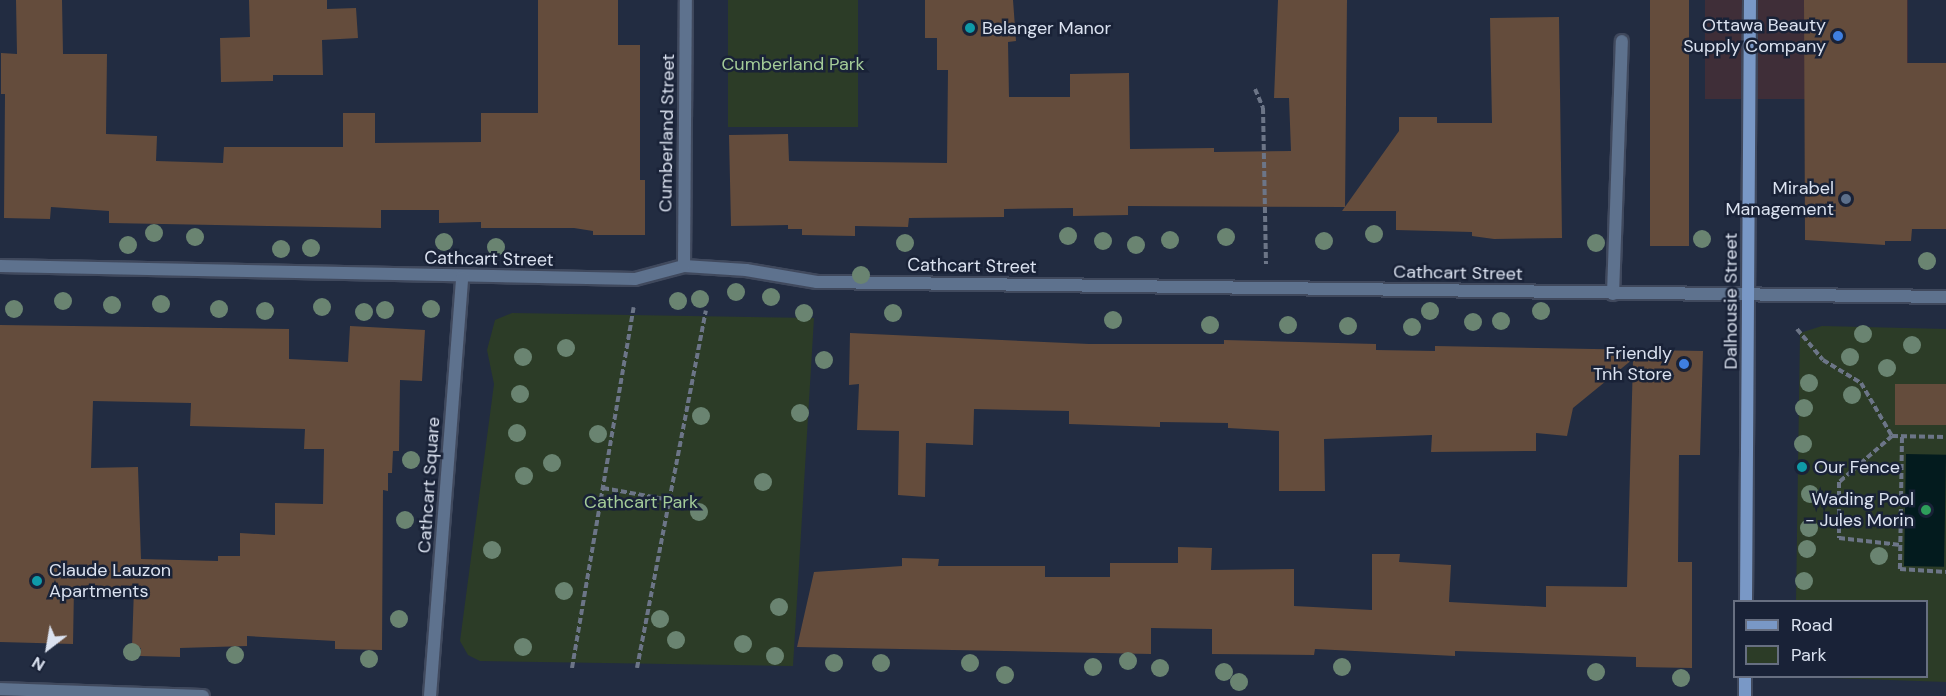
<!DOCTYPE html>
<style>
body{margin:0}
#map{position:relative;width:1946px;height:696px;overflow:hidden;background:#222c41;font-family:"DM Sans",sans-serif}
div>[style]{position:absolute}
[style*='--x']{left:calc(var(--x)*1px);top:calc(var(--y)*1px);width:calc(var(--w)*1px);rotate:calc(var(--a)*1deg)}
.commercial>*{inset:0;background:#3f2e38;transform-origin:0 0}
.green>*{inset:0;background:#2c3c27;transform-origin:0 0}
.water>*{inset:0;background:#031b1e;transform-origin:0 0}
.building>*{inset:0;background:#644c3c;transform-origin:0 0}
.path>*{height:4px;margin-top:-2px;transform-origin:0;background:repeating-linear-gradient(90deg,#6c7587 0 6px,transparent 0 9px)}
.roads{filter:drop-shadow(2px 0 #40495d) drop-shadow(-2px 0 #40495d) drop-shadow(0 2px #40495d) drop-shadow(0 -2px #40495d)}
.lane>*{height:12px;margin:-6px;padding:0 6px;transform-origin:6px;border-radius:6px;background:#5e728e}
.street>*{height:12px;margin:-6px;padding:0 6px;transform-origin:6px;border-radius:6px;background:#5e728e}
.secondary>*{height:12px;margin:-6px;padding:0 6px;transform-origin:6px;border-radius:6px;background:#7998c6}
.trees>*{width:18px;height:18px;margin:-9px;border-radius:50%;background:#6a8471}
.dots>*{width:16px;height:16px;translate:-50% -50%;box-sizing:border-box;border:3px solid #192237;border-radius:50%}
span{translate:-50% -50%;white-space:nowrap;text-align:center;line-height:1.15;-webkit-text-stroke:5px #192237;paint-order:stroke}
.poi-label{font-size:18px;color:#dbe2f0}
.right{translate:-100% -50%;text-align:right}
.left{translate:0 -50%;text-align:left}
.park-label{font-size:18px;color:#a4cc98}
.street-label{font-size:18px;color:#dbe2f0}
.legend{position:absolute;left:1733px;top:600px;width:195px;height:78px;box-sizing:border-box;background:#192237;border:2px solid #676f81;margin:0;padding:8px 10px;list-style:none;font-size:18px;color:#dbe2f0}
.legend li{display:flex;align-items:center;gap:12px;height:30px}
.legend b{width:30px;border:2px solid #676f81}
.north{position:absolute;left:18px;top:618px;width:60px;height:60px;-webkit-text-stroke:4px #192237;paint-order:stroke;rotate:211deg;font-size:16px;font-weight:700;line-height:24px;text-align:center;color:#dbe2f0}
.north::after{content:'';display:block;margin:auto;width:21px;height:27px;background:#dbe2f0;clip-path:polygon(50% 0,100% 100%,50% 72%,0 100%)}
</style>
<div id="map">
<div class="commercial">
<div style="left:1705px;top:0;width:203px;height:99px"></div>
</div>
<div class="green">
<div style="left:728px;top:0;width:130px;height:127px"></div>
<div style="clip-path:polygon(512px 313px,814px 318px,793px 666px,480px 661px,468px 655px,460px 641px,494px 384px,487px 350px,495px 320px)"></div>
<div style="clip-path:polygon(1822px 326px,1946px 329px,1946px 682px,1805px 677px,1926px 676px,1926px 602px,1796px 602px,1800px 333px)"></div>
</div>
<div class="water">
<div style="left:1906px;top:454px;width:40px;height:112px;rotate:1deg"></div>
</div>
<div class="building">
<div style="clip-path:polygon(16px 0,62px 0,63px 54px,107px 54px,106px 134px,157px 136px,156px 161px,223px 163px,224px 147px,343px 147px,343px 113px,375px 113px,375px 143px,481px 142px,481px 113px,538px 113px,538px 0,618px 0,618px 45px,640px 45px,640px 180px,645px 180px,645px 235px,593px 235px,593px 231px,574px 228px,481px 228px,481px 222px,439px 223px,439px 210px,381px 210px,381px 228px,109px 223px,109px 211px,51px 207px,50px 219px,4px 218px,5px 94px,1px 94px,1px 53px,17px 54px)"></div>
<div style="clip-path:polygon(249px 0,327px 0,327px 9px,356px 8px,358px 38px,322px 40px,323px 75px,273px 75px,273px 81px,221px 82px,220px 38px,250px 37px)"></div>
<div style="clip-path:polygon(925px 0,1013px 0,1016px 41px,1008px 42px,1009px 97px,1070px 97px,1070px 74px,1129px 73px,1130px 149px,1214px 148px,1214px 152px,1291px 151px,1289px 98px,1274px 98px,1278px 0,1347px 0,1345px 207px,1128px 206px,1128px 215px,1073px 216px,1073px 208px,1004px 209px,1004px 217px,909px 218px,908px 227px,855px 226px,855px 236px,802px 235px,802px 229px,788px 229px,788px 225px,731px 226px,729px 135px,788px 134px,789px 161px,947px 163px,948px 70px,937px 70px,937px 38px,925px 38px)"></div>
<div style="left:1650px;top:0;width:39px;height:246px"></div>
<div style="clip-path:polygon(1804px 0,1907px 0,1907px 63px,1946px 63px,1946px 229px,1912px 229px,1911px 241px,1885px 241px,1885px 245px,1805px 240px)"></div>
<div style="clip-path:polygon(1559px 17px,1562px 238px,1494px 239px,1472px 236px,1472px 232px,1396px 230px,1396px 211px,1342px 211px,1399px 131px,1399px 117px,1437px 117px,1437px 123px,1492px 123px,1490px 18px)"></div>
<div style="clip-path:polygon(evenodd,0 325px,289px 329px,289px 359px,348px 362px,350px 326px,425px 330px,422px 381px,400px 380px,399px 451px,393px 451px,392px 473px,388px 473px,388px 491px,383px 490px,382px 650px,335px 649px,335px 641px,247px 636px,247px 646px,180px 648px,180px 657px,140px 656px,141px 648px,132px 647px,134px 588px,74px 588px,73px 644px,0 642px,0 325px,93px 401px,191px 403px,190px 426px,305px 429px,304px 449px,324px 449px,323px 504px,275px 503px,275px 535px,240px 533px,240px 556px,218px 556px,218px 561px,141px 559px,138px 467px,91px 468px,93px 401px)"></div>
<div style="clip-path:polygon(850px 333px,1089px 344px,1224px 344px,1224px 340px,1376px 344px,1376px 350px,1435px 351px,1435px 346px,1703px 351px,1700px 455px,1679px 455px,1678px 562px,1692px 562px,1692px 668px,1636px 667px,1636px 657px,1455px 651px,1455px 656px,1315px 649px,1314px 655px,1212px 654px,1212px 629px,1151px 628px,1151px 654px,797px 647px,814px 572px,902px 566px,902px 558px,939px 559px,938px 566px,1045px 566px,1045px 577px,1110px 577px,1110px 563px,1178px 563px,1178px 547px,1212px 548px,1211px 570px,1294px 569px,1294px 606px,1372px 610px,1372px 554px,1400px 554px,1399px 562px,1451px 565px,1449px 602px,1546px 607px,1546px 586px,1627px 587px,1633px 359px,1573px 408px,1567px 436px,1536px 433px,1536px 451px,1431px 452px,1432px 435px,1324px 439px,1325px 491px,1279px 491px,1279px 431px,1228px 428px,1228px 423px,1160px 422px,1160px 427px,1069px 424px,1069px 411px,974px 409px,973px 445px,926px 443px,925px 497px,898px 495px,899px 431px,857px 430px,859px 384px,849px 385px)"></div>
<div style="left:1895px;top:384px;width:51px;height:41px"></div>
</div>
<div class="path">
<div style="--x:1255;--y:89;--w:21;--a:67"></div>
<div style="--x:1263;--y:108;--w:156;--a:88.9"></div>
<div style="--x:1797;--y:329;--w:40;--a:50"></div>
<div style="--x:1823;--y:360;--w:44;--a:31.2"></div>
<div style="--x:1861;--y:383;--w:61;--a:59.7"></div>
<div style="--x:1892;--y:436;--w:54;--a:1.1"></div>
<div style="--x:1892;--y:436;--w:70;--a:139"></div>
<div style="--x:1839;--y:482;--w:56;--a:90"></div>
<div style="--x:1839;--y:538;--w:62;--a:6.4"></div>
<div style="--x:1902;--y:437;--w:132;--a:90.9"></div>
<div style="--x:1900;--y:569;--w:46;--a:3.7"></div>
<div style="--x:603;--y:488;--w:68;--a:10.2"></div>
<div style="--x:572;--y:668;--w:366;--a:-80.3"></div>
<div style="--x:637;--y:668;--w:364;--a:-79.1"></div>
</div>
<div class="roads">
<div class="lane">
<div style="--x:1613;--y:294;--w:253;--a:-88"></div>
</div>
<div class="street">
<div style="--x:0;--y:266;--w:635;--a:1.17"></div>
<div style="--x:635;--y:279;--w:51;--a:-14.9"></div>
<div style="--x:684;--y:266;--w:62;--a:3.7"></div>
<div style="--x:746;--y:270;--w:72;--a:9.6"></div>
<div style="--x:817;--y:282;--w:1129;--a:0.76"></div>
<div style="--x:684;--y:266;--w:266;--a:-89.6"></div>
<div style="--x:0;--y:689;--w:203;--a:2"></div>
<div style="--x:430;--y:696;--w:420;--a:-85.6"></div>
</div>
<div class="secondary">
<div style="--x:1746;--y:602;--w:602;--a:-89.62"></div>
<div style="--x:1745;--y:676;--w:20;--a:90"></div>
</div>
</div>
<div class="trees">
<div style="left:154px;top:233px"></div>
<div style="left:1374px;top:234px"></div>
<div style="left:1068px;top:236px"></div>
<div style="left:195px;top:237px"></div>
<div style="left:1226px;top:237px"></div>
<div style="left:1702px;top:239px"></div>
<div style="left:1170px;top:240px"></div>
<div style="left:1103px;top:241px"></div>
<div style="left:1324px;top:241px"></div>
<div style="left:444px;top:242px"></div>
<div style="left:905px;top:243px"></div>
<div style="left:1596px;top:243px"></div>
<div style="left:128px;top:245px"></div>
<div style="left:1136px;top:245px"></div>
<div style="left:496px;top:247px"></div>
<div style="left:311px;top:248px"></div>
<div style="left:281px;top:249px"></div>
<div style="left:1927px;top:261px"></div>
<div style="left:861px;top:275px"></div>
<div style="left:736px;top:292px"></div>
<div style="left:771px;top:297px"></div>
<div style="left:700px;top:299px"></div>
<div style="left:63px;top:301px"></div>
<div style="left:678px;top:301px"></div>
<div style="left:161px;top:304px"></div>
<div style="left:112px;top:305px"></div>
<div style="left:322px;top:307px"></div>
<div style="left:14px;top:309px"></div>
<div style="left:219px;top:309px"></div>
<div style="left:431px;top:309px"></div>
<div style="left:385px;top:310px"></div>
<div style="left:265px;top:311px"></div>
<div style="left:1430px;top:311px"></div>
<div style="left:1541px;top:311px"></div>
<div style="left:364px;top:312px"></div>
<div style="left:804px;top:313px"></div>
<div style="left:893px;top:313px"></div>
<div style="left:1113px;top:320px"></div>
<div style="left:1501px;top:321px"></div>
<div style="left:1473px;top:322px"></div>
<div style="left:1210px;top:325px"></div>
<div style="left:1288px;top:325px"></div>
<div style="left:1348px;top:326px"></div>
<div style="left:1412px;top:327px"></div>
<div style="left:1863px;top:334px"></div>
<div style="left:1912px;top:345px"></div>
<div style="left:566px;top:348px"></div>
<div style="left:523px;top:357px"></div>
<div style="left:1850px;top:357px"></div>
<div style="left:824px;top:360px"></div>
<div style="left:1887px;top:368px"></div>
<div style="left:1809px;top:383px"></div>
<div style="left:520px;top:394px"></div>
<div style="left:1852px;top:395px"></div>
<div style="left:1804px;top:408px"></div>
<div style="left:800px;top:413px"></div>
<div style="left:701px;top:416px"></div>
<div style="left:517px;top:433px"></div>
<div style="left:598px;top:434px"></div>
<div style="left:1803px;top:444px"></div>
<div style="left:411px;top:460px"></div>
<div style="left:552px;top:463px"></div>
<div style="left:524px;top:476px"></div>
<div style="left:763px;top:482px"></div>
<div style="left:1810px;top:494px"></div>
<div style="left:699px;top:512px"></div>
<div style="left:405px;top:520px"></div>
<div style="left:1809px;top:528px"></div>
<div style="left:1807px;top:549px"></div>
<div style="left:492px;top:550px"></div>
<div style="left:1879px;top:556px"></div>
<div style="left:1804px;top:581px"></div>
<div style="left:564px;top:591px"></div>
<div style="left:779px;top:607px"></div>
<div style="left:399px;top:619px"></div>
<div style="left:660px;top:619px"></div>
<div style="left:676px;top:640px"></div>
<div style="left:743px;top:644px"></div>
<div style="left:523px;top:647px"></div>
<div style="left:132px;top:652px"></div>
<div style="left:235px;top:655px"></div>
<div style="left:775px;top:656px"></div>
<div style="left:369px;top:659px"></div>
<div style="left:1128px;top:661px"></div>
<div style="left:834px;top:663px"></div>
<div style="left:881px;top:663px"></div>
<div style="left:970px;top:663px"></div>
<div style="left:1093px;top:667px"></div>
<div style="left:1342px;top:667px"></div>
<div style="left:1160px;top:668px"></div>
<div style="left:1224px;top:672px"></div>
<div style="left:1596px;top:672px"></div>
<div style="left:1005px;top:675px"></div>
<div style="left:1681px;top:678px"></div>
<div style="left:1239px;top:682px"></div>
</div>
<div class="dots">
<div style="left:970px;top:28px;background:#0f9aa8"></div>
<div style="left:1838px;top:36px;background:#3f7fe0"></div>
<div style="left:1846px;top:199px;background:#5c6f8a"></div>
<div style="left:1684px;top:364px;background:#3f7fe0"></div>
<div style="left:1802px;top:467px;background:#0f9aa8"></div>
<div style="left:1926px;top:510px;background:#2e9e5b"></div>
<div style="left:37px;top:581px;background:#0f9aa8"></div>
</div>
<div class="poi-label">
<span class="right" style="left:1826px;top:36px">Ottawa Beauty<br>Supply Company</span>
<span class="left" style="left:982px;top:28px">Belanger Manor</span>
<span class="right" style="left:1834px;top:199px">Mirabel<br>Management</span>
<span class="right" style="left:1672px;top:364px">Friendly<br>Tnh Store</span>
<span class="left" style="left:1814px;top:467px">Our Fence</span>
<span class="right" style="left:1914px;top:510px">Wading Pool<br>- Jules Morin</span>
<span class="left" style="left:49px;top:581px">Claude Lauzon<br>Apartments</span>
</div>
<div class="park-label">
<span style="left:793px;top:64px">Cumberland Park</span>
<span style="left:641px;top:502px">Cathcart Park</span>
</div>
<div class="street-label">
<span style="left:667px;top:133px;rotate:-89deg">Cumberland Street</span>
<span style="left:489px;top:259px;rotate:1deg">Cathcart Street</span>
<span style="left:972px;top:266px;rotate:1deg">Cathcart Street</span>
<span style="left:1458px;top:273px;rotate:1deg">Cathcart Street</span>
<span style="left:1731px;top:301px;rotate:-90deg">Dalhousie Street</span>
<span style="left:429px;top:485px;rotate:-86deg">Cathcart Square</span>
</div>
<ul class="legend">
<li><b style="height:8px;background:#7998c6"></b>Road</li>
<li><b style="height:16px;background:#2c3c27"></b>Park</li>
</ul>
<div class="north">N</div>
</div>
